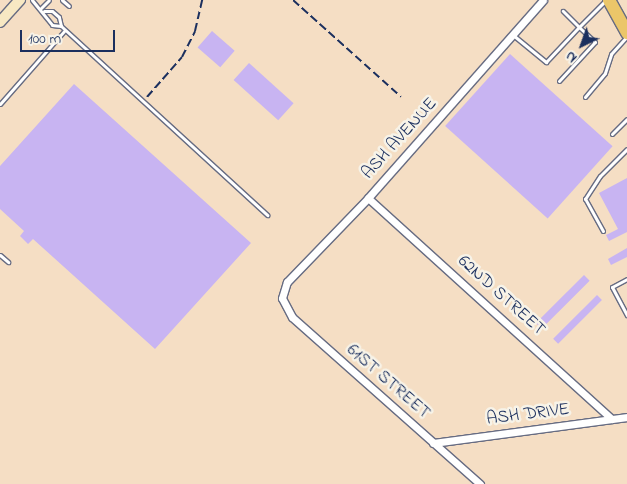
<!DOCTYPE html>
<style>
body{margin:0}
#map{position:relative;width:627px;height:484px;overflow:hidden;background:#f5dec4;font-family:"Indie Flower",sans-serif}
div>[style]{position:absolute}
[style*='--x']{left:calc(var(--x)*1px);top:calc(var(--y)*1px);width:calc(var(--w)*1px);rotate:calc(var(--a)*1deg)}
.building>*{inset:0;background:#c8b4f2;transform-origin:0 0}
.roads{filter:drop-shadow(1px 0 #676c82) drop-shadow(-1px 0 #676c82) drop-shadow(0 1px #676c82) drop-shadow(0 -1px #676c82)}
.lane>*{height:3px;margin:-1.5px;padding:0 1.5px;transform-origin:1.5px;border-radius:1.5px;background:#fff}
.street>*{height:7px;margin:-3.5px;padding:0 3.5px;transform-origin:3.5px;border-radius:3.5px;background:#fff}
.secondary>*{height:10px;margin:-5px;padding:0 5px;transform-origin:5px;border-radius:5px;background:#f7e8c3}
.highway>*{height:12px;margin:-6px;padding:0 6px;transform-origin:6px;border-radius:6px;background:#ebc669}
.rail>*{height:2px;margin-top:-1px;transform-origin:0;background:repeating-linear-gradient(90deg,#1b2f5e 0 8px,transparent 0 12px)}
span{translate:-50% -50%;white-space:nowrap;text-align:center;line-height:1.15;-webkit-text-stroke:5px #f7f3e8;paint-order:stroke}
.street-label{font-size:18px;color:#1b2f5e}
.north{position:absolute;left:557px;top:20px;width:50px;height:50px;-webkit-text-stroke:4px #f7f3e8;paint-order:stroke;rotate:222deg;font-size:14px;font-weight:700;line-height:20px;text-align:center;color:#1b2f5e}
.north::after{content:'';display:block;margin:auto;width:18px;height:22px;background:#1b2f5e;clip-path:polygon(50% 0,100% 100%,50% 72%,0 100%)}
.scale{position:absolute;left:20px;top:30px;width:95px;height:22px;box-sizing:border-box;border:2px solid #1b2f5e;border-top:0;padding-left:6px;font-size:15px;line-height:18px;white-space:nowrap;color:#1b2f5e;-webkit-text-stroke:4px #f7f3e8;paint-order:stroke}
</style>
<div id="map">
<div class="building">
<div style="left:212px;top:31px;width:30px;height:22px;rotate:41deg"></div>
<div style="left:510px;top:54px;width:138px;height:97px;rotate:42deg"></div>
<div style="left:249px;top:63px;width:60px;height:23px;rotate:42deg"></div>
<div style="clip-path:polygon(74px 84px,251px 243px,155px 349px,33px 239px,28px 244px,20px 236px,24px 231px,0 209px,0 166px)"></div>
<div style="clip-path:polygon(627px 178px,627px 232px,609px 241px,606px 235px,618px 229px,599px 193px)"></div>
<div style="clip-path:polygon(627px 248px,627px 257px,611px 265px,608px 259px)"></div>
<div style="left:584px;top:275px;width:8px;height:68px;rotate:45deg"></div>
<div style="left:597px;top:295px;width:7px;height:62px;rotate:45deg"></div>
</div>
<div class="roads">
<div class="lane">
<div style="--x:32;--y:0;--w:32;--a:51"></div>
<div style="--x:52;--y:25;--w:9;--a:6"></div>
<div style="--x:61;--y:26;--w:9;--a:-103"></div>
<div style="--x:59;--y:17;--w:9;--a:-139"></div>
<div style="--x:52;--y:11;--w:8;--a:180"></div>
<div style="--x:62;--y:0;--w:9;--a:41"></div>
<div style="--x:41;--y:8;--w:11;--a:-45"></div>
<div style="--x:61;--y:26;--w:280;--a:42.5"></div>
<div style="--x:513;--y:35;--w:43;--a:39.3"></div>
<div style="--x:546;--y:62;--w:48;--a:-46.7"></div>
<div style="--x:579;--y:27;--w:23;--a:-135"></div>
<div style="--x:559;--y:81;--w:53;--a:-47.3"></div>
<div style="--x:595;--y:42;--w:22;--a:-137"></div>
<div style="--x:579;--y:27;--w:38;--a:-45"></div>
<div style="--x:585;--y:97;--w:31;--a:-50"></div>
<div style="--x:605;--y:73;--w:20;--a:-72"></div>
<div style="--x:611;--y:54;--w:24;--a:-48"></div>
<div style="--x:0;--y:104;--w:98;--a:-48.7"></div>
<div style="--x:612;--y:134;--w:21;--a:-45"></div>
<div style="--x:603;--y:231;--w:37;--a:-119"></div>
<div style="--x:585;--y:199;--w:27;--a:-57"></div>
<div style="--x:600;--y:176;--w:38;--a:-45"></div>
<div style="--x:0;--y:255;--w:11;--a:41"></div>
<div style="--x:627;--y:279;--w:17;--a:152"></div>
<div style="--x:612;--y:287;--w:32;--a:62"></div>
</div>
<div class="street">
<div style="--x:368;--y:198;--w:329;--a:42.2"></div>
<div style="--x:433;--y:443;--w:196;--a:-7.6"></div>
<div style="--x:480;--y:484;--w:251;--a:-138.4"></div>
<div style="--x:292;--y:317;--w:21;--a:-118"></div>
<div style="--x:282;--y:298;--w:17;--a:-73"></div>
<div style="--x:287;--y:282;--w:117;--a:-46"></div>
<div style="--x:368;--y:198;--w:264;--a:-48.5"></div>
</div>
<div class="secondary">
<div style="--x:0;--y:22;--w:30;--a:-48"></div>
</div>
<div class="highway">
<div style="--x:609;--y:0;--w:38;--a:61"></div>
</div>
</div>
<div class="rail">
<div style="--x:293;--y:0;--w:145;--a:41.9"></div>
<div style="--x:147;--y:97;--w:53;--a:-48.8"></div>
<div style="--x:182;--y:57;--w:29;--a:-63"></div>
<div style="--x:195;--y:31;--w:32;--a:-77"></div>
</div>
<div class="street-label">
<span style="left:400px;top:139px;rotate:-48deg">ASH AVENUE</span>
<span style="left:501px;top:296px;rotate:42deg">62ND STREET</span>
<span style="left:388px;top:382px;rotate:41deg">61ST STREET</span>
<span style="left:528px;top:415px;rotate:-7deg">ASH DRIVE</span>
</div>
<div class="north">N</div>
<div class="scale">100 m</div>
</div>
